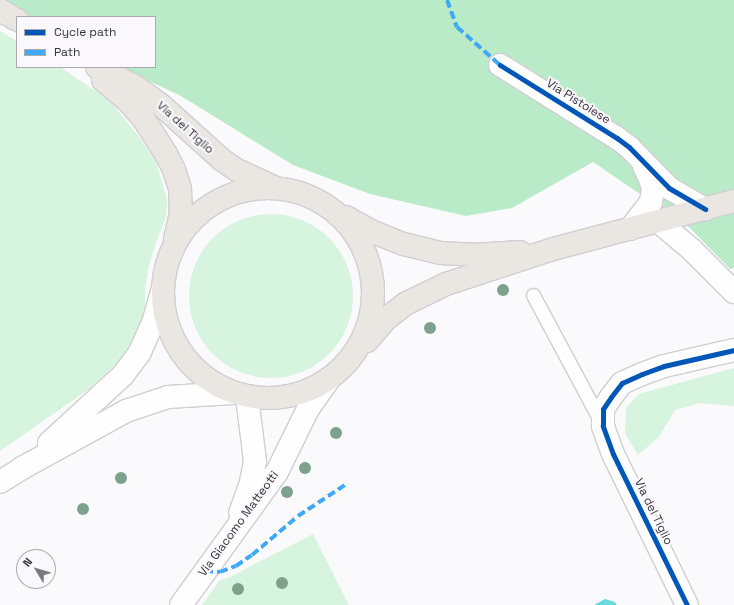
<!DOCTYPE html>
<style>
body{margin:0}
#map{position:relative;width:734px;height:605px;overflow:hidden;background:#faf9fb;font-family:"Space Grotesk",sans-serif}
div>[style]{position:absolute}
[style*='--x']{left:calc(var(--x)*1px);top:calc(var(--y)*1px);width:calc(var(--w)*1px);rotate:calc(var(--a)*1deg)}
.green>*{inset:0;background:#d6f4de}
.round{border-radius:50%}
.forest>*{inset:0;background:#baebc8}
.water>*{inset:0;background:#68dadf}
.roads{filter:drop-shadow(1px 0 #d0ced2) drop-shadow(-1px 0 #d0ced2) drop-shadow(0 1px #d0ced2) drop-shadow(0 -1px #d0ced2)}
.lane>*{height:13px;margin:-6.5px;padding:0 6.5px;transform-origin:6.5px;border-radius:6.5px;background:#fefefe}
.street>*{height:22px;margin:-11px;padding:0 11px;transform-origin:11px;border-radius:11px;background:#fefefe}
.secondary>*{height:22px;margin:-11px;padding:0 11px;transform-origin:11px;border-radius:11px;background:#fefefe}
.primary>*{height:22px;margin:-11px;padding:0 11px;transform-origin:11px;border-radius:11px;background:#eae7e2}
.primary>.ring{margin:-11px;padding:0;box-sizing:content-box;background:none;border:22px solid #eae7e2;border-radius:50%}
.quiet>*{height:4px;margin-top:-2px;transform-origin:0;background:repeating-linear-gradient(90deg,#3fa9f5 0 8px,transparent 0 12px)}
.cycleway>*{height:5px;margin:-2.5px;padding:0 2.5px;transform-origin:2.5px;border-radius:2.5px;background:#0057b8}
.trees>*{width:12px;height:12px;margin:-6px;border-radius:50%;background:#7ea18c}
span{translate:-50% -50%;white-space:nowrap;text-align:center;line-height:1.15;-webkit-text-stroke:4px #faf8fc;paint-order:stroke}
.street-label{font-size:12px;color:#37333b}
.legend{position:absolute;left:16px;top:16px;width:140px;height:52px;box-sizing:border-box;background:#faf8fc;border:1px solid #aca9af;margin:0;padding:5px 7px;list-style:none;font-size:12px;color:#37333b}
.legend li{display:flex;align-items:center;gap:8px;height:20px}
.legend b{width:20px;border:1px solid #aca9af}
.north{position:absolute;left:16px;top:549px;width:40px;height:40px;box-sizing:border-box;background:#faf8fc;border:1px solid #aca9af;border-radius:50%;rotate:308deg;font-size:11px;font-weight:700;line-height:16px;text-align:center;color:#37333b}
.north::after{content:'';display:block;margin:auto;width:14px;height:18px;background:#7b787e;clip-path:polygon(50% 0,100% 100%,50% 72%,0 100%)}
</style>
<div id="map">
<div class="green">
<div style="clip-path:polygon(0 31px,17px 41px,17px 67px,60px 67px,109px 100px,137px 134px,156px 162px,167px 199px,166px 218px,156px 242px,149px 266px,145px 288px,145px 309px,140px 333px,118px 362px,89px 389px,0 451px)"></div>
<div class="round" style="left:189px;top:214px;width:164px;height:164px"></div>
<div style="clip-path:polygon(734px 368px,734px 406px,699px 403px,675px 410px,659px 437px,638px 455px,625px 433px,626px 408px,639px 394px)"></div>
<div style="clip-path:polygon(313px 534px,349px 605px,202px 605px,219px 581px,230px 577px)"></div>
</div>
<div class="forest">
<div style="clip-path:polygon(2px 0,734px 0,734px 268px,730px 269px,690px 228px,593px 162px,512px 208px,466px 216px,370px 194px,293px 165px,181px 96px,119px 67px,155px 67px,155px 17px,29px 17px)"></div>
</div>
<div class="water">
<div style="clip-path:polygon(605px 599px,615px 602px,617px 605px,594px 605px)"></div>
</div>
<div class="roads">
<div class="lane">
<div style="--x:533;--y:295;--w:144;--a:61.8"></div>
</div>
<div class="street">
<div style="--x:500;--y:65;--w:138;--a:32"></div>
<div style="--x:617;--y:138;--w:15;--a:37"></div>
<div style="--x:629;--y:147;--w:57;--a:45.7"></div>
<div style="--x:669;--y:188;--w:42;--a:30.3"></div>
<div style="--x:659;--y:222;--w:42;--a:40.2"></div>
<div style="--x:691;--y:249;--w:61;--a:45"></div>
<div style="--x:630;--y:229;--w:34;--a:-52"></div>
<div style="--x:651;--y:202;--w:12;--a:-81"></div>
<div style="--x:653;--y:190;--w:9;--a:-103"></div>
<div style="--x:651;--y:181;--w:17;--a:-115"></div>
<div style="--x:687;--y:605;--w:168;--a:-116.1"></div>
<div style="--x:613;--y:454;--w:30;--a:-110"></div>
<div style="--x:603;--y:426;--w:17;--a:-90"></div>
<div style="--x:603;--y:409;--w:14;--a:-56"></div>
<div style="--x:611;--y:397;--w:18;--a:-52"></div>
<div style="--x:622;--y:383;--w:22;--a:-24"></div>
<div style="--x:642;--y:374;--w:23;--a:-20"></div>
<div style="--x:664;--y:366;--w:72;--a:-12.9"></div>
</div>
<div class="secondary">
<div style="--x:49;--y:443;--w:100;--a:-42.6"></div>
<div style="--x:123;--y:375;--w:26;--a:-53"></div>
<div style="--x:139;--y:354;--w:34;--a:-66"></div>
<div style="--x:153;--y:323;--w:36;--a:-74"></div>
<div style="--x:0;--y:482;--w:26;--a:-32"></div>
<div style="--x:22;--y:468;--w:119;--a:-28.7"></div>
<div style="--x:126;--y:411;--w:44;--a:-18.4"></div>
<div style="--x:168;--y:397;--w:65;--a:-3.5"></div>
<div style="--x:240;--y:513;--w:33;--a:-70"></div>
<div style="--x:251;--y:482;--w:21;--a:-79"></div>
<div style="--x:255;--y:461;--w:64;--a:-97.1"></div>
<div style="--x:181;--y:605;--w:164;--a:-54.2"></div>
<div style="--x:277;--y:472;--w:70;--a:-63.8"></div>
<div style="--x:308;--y:409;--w:37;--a:-55"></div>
</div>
<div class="primary">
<div style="--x:0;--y:10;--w:20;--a:30"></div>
<div style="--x:97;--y:67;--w:44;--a:27.1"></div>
<div style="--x:136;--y:87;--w:31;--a:36"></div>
<div style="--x:161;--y:105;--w:82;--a:42"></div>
<div style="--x:222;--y:160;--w:18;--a:34"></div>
<div style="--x:237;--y:170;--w:41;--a:24.7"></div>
<div style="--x:103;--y:80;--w:33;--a:40"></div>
<div style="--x:128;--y:101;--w:23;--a:49"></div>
<div style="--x:143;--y:118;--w:43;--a:57.4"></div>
<div style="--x:166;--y:154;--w:18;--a:63"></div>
<div style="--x:174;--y:170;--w:20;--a:72"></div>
<div style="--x:180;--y:189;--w:24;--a:88"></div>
<div style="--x:181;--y:213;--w:28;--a:103"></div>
<div class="ring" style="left:163px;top:188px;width:188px;height:188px"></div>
<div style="--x:346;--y:217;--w:29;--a:29"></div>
<div style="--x:371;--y:231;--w:35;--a:22"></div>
<div style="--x:404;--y:244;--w:37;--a:14"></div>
<div style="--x:440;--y:253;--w:34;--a:3"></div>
<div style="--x:474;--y:255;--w:46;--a:-3.7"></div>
<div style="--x:367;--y:341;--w:29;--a:-49"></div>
<div style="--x:386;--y:319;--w:24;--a:-38"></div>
<div style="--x:405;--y:304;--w:46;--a:-26"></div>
<div style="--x:446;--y:284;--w:113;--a:-18.1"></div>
<div style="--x:553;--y:249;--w:187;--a:-14.9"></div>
</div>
</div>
<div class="quiet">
<div style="--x:447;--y:0;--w:29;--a:70"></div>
<div style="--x:457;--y:27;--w:57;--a:41.5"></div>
<div style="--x:205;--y:571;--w:15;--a:4"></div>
<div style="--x:220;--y:572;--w:17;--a:-21"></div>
<div style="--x:236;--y:566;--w:19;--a:-35"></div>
<div style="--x:252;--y:555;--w:60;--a:-40.3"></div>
<div style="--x:298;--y:516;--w:56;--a:-33.4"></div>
</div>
<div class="cycleway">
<div style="--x:500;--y:65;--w:138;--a:32"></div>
<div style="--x:617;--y:138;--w:15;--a:37"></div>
<div style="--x:629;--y:147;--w:57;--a:45.7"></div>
<div style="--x:669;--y:188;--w:42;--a:30.3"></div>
<div style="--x:687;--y:605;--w:168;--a:-116.1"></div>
<div style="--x:613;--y:454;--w:30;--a:-110"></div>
<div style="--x:603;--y:426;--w:17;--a:-90"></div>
<div style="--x:603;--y:409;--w:14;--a:-56"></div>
<div style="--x:611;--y:397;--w:18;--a:-52"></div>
<div style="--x:622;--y:383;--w:22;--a:-24"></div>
<div style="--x:642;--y:374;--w:23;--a:-20"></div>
<div style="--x:664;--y:366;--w:72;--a:-12.9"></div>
</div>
<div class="trees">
<div style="left:503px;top:290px"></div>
<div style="left:430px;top:328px"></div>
<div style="left:336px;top:433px"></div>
<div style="left:305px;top:468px"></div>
<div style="left:121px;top:478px"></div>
<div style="left:287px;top:492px"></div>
<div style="left:83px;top:509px"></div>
<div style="left:282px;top:583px"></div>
<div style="left:238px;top:589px"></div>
</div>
<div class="street-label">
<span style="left:578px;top:102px;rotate:32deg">Via Pistoiese</span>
<span style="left:185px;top:128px;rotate:42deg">Via del Tiglio</span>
<span style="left:653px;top:512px;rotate:64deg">Via del Tiglio</span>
<span style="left:239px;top:524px;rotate:-54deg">Via Giacomo Matteotti</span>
</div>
<ul class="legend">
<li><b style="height:5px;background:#0057b8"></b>Cycle path</li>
<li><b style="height:5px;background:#3fa9f5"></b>Path</li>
</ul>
<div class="north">N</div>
</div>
